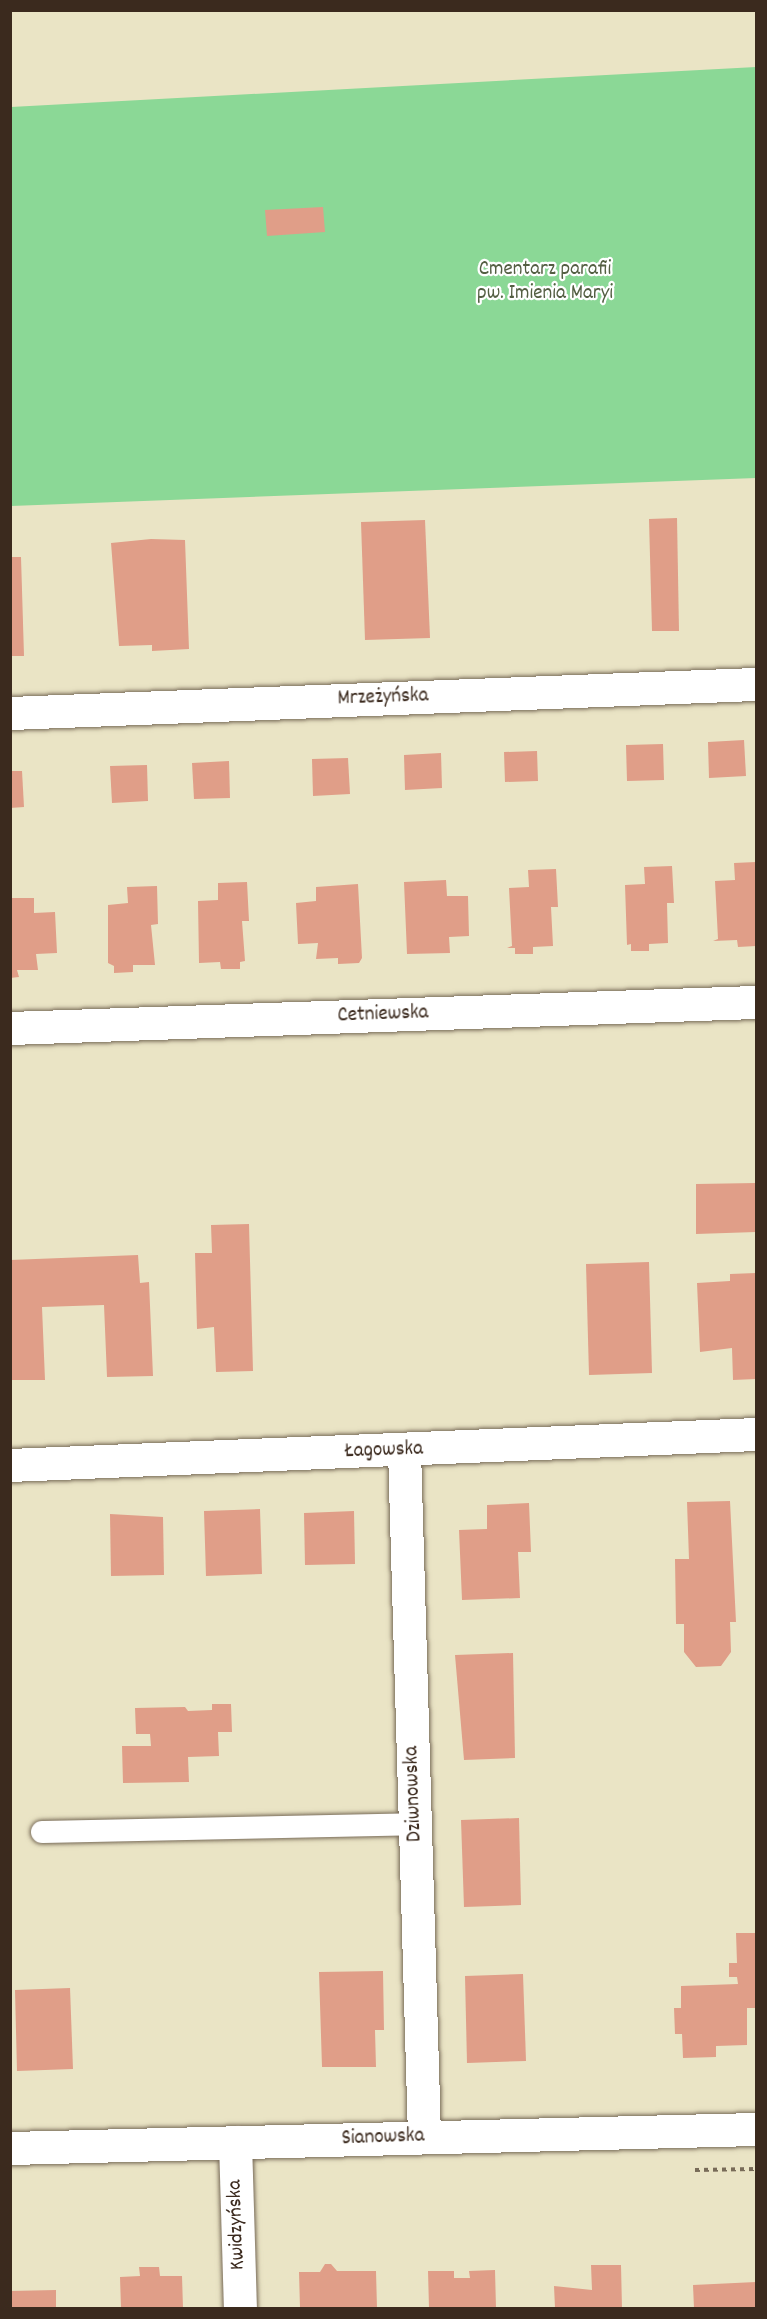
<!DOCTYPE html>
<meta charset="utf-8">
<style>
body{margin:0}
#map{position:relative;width:767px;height:2319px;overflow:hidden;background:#eae4c5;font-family:Dekko,sans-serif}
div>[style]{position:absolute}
.green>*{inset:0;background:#8bd896}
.building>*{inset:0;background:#e09e88}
.path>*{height:4px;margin-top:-2px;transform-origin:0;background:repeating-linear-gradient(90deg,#786b58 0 4.5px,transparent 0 9px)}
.roads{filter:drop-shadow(0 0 2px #786b58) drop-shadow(0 0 2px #786b58)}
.service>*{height:22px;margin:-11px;padding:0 11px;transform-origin:11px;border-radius:11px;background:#fff}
.minor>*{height:33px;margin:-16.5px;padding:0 16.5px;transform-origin:16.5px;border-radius:16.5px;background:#fff}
span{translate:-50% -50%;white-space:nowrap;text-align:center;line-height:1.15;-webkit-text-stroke:4.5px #fff;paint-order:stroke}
.park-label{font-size:21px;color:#535e42}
.street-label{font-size:21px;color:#3b2a1e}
.frame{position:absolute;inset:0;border:12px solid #3b2a1e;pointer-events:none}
</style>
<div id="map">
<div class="green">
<i style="clip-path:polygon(756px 67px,756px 478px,11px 506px,11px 107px)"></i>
</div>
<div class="building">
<i style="clip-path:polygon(323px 207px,325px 232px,267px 236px,265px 210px)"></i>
<i style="clip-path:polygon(677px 518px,679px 631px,652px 631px,649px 519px)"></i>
<i style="clip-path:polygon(425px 520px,430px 638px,365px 640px,361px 522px)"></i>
<i style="clip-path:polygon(151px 539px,185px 540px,189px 649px,152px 651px,152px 645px,119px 646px,111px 543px)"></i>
<i style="clip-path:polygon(10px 557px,21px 557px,24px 656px,10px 656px)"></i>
<i style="clip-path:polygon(744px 740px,746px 776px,709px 778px,708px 742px)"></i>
<i style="clip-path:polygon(663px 744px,664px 780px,627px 781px,626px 745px)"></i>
<i style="clip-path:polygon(537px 751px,538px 781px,505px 782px,504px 752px)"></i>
<i style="clip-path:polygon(441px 753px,442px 788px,405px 790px,404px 755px)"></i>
<i style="clip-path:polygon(348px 758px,350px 794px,313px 796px,312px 759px)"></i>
<i style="clip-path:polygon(229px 761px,230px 798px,194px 799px,192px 763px)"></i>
<i style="clip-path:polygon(147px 765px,148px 801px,112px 803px,110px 766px)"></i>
<i style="clip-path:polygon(10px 771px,22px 771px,24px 807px,10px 808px)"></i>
<i style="clip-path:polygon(756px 862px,756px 946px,738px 947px,737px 940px,713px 941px,718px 939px,715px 881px,735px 880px,734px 863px)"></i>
<i style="clip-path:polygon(672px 866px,674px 903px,667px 903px,668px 943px,649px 944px,649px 951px,631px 951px,631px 944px,627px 945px,625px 885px,645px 884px,644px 867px)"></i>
<i style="clip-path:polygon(556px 869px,558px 907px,551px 907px,553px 946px,533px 947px,533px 954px,515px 954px,515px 948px,507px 948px,512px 946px,509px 888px,529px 887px,528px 870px)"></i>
<i style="clip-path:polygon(446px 880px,447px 896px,468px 896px,469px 936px,449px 937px,450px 953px,407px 954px,404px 882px)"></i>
<i style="clip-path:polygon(247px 882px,249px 921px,242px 921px,245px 961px,240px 962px,240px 969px,221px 969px,220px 962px,199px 963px,198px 901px,218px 900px,218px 883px)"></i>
<i style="clip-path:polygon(358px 884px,362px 958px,359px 963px,338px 964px,338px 958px,316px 959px,318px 943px,298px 944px,296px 903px,316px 901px,316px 887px)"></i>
<i style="clip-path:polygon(157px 886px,158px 924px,151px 925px,155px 965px,133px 965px,133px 972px,114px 973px,114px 966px,108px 963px,108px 905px,128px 903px,127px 887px)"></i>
<i style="clip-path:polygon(10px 898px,34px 898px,34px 913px,55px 912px,57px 953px,36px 954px,38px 970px,17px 970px,19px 977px,10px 978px)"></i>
<i style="clip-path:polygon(756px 1183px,756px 1232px,696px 1234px,696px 1184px)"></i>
<i style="clip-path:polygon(249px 1224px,253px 1371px,216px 1372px,214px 1327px,197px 1329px,195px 1253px,212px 1253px,211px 1225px)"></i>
<i style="clip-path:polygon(138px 1255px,140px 1283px,149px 1282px,153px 1376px,107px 1377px,104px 1305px,42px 1307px,45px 1380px,10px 1380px,10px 1260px)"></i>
<i style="clip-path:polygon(649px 1262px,652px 1373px,589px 1375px,586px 1264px)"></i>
<i style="clip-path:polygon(756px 1273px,756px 1379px,733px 1380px,732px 1348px,700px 1352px,697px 1283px,730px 1281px,730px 1274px)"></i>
<i style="clip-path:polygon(730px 1501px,736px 1622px,730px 1622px,731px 1652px,721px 1666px,696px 1667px,684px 1652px,684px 1624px,676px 1624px,675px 1559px,689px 1559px,687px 1502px)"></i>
<i style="clip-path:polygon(529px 1503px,531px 1552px,518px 1552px,520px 1598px,462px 1600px,459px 1530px,487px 1529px,487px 1505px)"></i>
<i style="clip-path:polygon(260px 1509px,262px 1574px,206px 1576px,204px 1511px)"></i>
<i style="clip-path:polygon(354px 1511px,355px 1564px,305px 1565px,304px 1513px)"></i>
<i style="clip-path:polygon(110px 1514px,163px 1517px,164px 1575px,111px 1576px)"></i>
<i style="clip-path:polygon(513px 1653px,515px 1758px,464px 1760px,455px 1655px)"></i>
<i style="clip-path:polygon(212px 1704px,231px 1704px,232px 1732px,218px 1732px,219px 1756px,188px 1757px,189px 1782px,123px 1783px,122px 1746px,151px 1746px,150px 1734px,136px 1734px,135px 1708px,185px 1707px,188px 1711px,212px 1710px)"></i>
<i style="clip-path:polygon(519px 1818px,521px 1905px,464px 1907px,461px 1820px)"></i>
<i style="clip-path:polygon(736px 1933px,756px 1933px,756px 2008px,747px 2008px,747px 2045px,716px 2046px,716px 2057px,683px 2058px,682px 2034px,675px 2034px,674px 2008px,681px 2008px,681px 1986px,738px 1984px,737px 1977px,729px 1977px,729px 1963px,737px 1963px)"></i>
<i style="clip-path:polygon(383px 1971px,384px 2030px,375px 2030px,376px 2067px,322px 2067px,319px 1972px)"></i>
<i style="clip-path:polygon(523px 1974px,526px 2061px,467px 2063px,465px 1976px)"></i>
<i style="clip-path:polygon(70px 1988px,73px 2069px,17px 2071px,15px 1990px)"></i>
<i style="clip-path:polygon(325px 2264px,331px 2264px,337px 2271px,376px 2271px,377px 2308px,300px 2308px,299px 2272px,320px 2272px)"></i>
<i style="clip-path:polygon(591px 2265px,621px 2265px,622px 2308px,555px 2308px,554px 2286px,592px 2290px)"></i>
<i style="clip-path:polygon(139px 2267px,159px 2267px,160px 2276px,182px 2276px,183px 2308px,121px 2308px,120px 2277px,140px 2276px)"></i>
<i style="clip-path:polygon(495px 2270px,496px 2308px,429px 2308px,428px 2271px,454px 2271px,454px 2278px,470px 2278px,469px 2271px)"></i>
<i style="clip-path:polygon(756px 2282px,756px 2308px,694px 2308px,693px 2285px)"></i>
<i style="clip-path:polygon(56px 2290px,56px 2308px,10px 2308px,10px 2291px)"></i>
</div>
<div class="path">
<i style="left:695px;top:2170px;width:61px;rotate:-0.9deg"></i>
</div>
<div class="roads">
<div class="service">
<i style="left:42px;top:1832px;width:373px;rotate:-1.2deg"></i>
</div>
<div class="minor">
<i style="left:10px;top:713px;width:747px;rotate:-2.23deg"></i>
<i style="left:10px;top:1028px;width:746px;rotate:-2deg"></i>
<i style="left:404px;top:1450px;width:687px;rotate:88.33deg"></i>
<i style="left:10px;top:1465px;width:747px;rotate:-2.38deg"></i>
<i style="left:235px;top:2142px;width:166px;rotate:88.3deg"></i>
<i style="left:10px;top:2148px;width:746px;rotate:-1.46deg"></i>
</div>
</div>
<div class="park-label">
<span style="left:545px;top:282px">Cmentarz parafii<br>pw. Imienia Maryi</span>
</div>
<div class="street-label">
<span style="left:383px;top:698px;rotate:-2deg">Mrzeżyńska</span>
<span style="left:383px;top:1015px;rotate:-2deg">Cetniewska</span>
<span style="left:384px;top:1451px;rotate:-2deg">Łagowska</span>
<span style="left:414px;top:1794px;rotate:-92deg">Dziwnowska</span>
<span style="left:383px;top:2138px;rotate:-2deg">Sianowska</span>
<span style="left:237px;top:2225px;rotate:-92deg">Kwidzyńska</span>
</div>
<div class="frame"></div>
</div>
